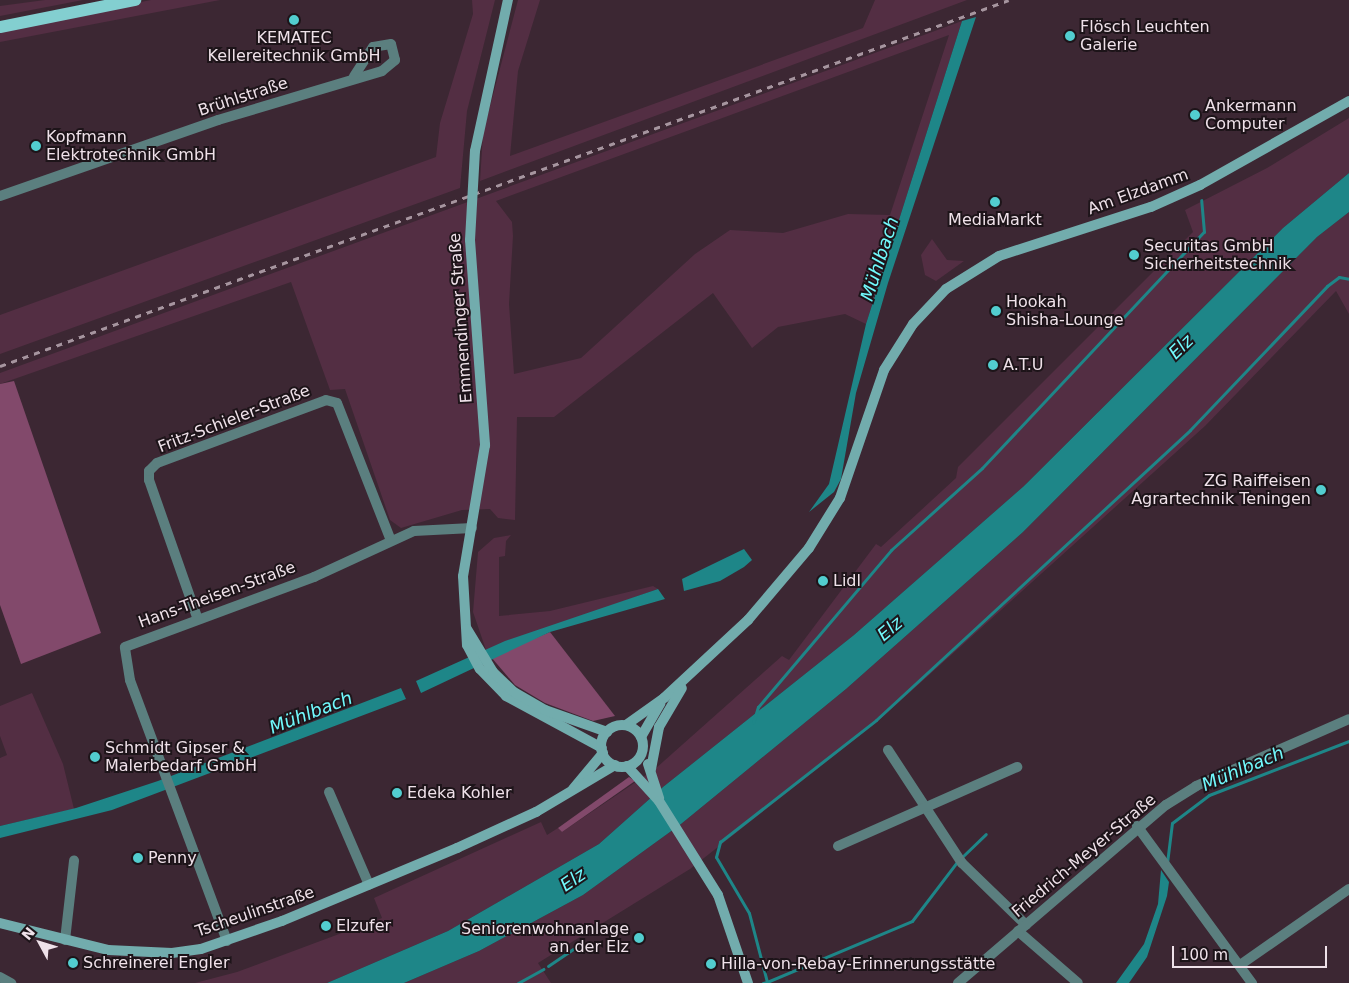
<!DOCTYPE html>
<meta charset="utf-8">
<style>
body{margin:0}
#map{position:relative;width:1349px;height:983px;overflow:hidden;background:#3c2733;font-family:"DejaVu Sans",sans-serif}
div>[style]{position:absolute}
.green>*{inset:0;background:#532e43}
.forest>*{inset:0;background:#82496b}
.water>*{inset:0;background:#1e8688}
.stream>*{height:3px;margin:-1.5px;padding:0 1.5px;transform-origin:1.5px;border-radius:1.5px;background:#1e8688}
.street>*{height:10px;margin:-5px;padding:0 5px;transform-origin:5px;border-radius:5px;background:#5b7f7f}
.secondary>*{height:10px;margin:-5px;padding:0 5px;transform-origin:5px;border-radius:5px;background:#72acad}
.secondary>.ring{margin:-5px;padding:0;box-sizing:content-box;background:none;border:10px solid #72acad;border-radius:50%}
.primary>*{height:12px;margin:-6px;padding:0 6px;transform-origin:6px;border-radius:6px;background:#83cfd0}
.rail>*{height:3px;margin-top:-1.5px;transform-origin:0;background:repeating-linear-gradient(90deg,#a6959f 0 6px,transparent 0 12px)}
.secondary-bridge>*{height:10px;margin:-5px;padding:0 5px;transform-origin:5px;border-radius:5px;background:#72acad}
.dots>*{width:14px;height:14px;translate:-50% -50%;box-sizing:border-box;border:2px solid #1d1419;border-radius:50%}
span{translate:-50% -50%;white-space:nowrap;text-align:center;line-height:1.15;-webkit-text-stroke:4px #1d1419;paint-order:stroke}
.poi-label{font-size:16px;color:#efe1e9}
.left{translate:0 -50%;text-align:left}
.right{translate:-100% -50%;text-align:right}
.street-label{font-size:16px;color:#efe1e9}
.water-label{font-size:18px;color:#71f9fc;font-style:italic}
.north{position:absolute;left:15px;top:918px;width:50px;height:50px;-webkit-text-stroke:4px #1d1419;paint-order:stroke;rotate:309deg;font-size:14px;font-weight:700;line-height:20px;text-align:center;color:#efe1e9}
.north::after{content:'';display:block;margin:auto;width:18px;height:22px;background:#efe1e9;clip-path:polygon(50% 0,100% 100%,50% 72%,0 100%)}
.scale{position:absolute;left:1172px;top:946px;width:155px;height:22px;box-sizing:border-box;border:2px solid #efe1e9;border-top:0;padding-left:6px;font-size:15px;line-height:18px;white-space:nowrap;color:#efe1e9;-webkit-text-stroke:4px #1d1419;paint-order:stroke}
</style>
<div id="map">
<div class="green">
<i style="clip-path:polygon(45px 0,83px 0,0 16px,0 6px)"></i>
<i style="clip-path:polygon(151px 0,220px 0,0 42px,0 30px)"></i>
<i style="clip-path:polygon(472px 0,495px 0,467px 111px,460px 188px,0 354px,0 315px,436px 157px,440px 123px,473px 14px)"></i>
<i style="clip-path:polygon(518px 0,540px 0,518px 71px,510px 156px,863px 28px,875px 0,967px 0,480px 181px,483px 133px)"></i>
<i style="clip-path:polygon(evenodd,962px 21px,866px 324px,845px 314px,778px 327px,752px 348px,713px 293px,554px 417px,517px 417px,515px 520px,498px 518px,490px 509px,462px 510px,401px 528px,390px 520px,345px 389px,330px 390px,291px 282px,0 384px,0 373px,962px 21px,949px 35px,890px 215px,848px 214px,783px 233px,730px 230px,695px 254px,581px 358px,514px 374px,509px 304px,513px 236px,512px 222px,496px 201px,949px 35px)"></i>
<i style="clip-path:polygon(1349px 118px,1349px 173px,1283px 228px,1024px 486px,854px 635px,663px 787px,599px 844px,448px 931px,327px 983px,195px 983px,237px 972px,382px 918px,374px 898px,541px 822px,547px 835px,558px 828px,562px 832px,655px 769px,782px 656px,789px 660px,876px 544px,881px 547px,956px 478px,958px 467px,1193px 232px,1185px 210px,1267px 168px)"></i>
<i style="clip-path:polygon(1349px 212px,1349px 314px,1336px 291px,1205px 426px,878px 721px,690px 869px,538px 963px,551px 983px,404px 983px,479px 951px,583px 895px,681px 824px,846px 689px,1023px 532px,1317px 237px)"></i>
<i style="clip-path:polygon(932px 239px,947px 260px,964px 261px,936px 281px,925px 275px,921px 255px)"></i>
<i style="clip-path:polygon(511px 535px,506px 541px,505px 556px,499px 557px,499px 616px,550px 611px,653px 586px,658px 589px,486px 650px,473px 612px,478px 552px,494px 538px)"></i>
<i style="clip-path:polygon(32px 693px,63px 764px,74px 809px,0 826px,0 758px,7px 755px,0 736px,0 706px)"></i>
</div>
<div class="forest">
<i style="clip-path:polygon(14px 381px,101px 633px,21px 664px,0 605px,0 384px)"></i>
<i style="clip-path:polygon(550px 632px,615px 716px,593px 721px,545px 703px,515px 685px,491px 657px)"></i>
<i style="clip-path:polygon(629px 777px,635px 781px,562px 832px,558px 828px)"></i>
</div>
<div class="water">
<i style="clip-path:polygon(976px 17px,888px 283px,856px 393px,841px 479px,834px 492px,809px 512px,829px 484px,866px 324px,962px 21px)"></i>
<i style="clip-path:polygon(1349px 173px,1349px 212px,1317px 237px,1023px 532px,846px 689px,681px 824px,583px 895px,479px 951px,404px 983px,327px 983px,448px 931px,599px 844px,663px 787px,854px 635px,1024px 486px,1283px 228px)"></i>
<i style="clip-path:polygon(744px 549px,752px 560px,744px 567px,720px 581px,684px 591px,682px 579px)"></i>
<i style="clip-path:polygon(658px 589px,665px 599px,550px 632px,421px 693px,416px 681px,505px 641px)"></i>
<i style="clip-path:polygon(401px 688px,406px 699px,112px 810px,0 838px,0 826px,76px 808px,158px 781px)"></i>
<i style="clip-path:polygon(1161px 870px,1169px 882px,1167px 896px,1147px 957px,1129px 983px,1116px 983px,1144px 944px,1158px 904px)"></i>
</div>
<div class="stream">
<i style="left:753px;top:723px;width:17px;rotate:-73deg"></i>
<i style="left:758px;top:707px;width:206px;rotate:-49.7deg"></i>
<i style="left:891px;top:550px;width:122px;rotate:-42deg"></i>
<i style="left:982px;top:468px;width:324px;rotate:-46.8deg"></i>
<i style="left:1204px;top:232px;width:32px;rotate:-95deg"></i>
<i style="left:962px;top:857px;width:33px;rotate:-44deg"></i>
<i style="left:1167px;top:863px;width:40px;rotate:-82.9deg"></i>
<i style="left:1172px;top:823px;width:46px;rotate:-37.1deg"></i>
<i style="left:1209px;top:795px;width:150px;rotate:-21.1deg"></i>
<i style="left:548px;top:966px;width:32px;rotate:-34deg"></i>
<i style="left:767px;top:982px;width:157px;rotate:-22.8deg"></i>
<i style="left:912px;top:921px;width:74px;rotate:-52.7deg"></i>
<i style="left:518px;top:983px;width:29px;rotate:-29deg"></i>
<i style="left:763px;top:983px;width:4px;rotate:-14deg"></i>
<i style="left:767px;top:982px;width:71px;rotate:-104.6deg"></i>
<i style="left:749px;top:913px;width:65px;rotate:-120.5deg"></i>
<i style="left:716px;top:857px;width:16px;rotate:-75deg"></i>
<i style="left:720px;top:842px;width:198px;rotate:-38deg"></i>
<i style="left:876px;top:720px;width:427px;rotate:-42.7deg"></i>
<i style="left:1190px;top:430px;width:199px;rotate:-46.4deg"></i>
<i style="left:1327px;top:286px;width:15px;rotate:-37deg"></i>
<i style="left:1339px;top:277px;width:10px;rotate:11deg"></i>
</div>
<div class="street">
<i style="left:0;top:196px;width:231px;rotate:-19.2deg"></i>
<i style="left:218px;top:120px;width:171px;rotate:-16.6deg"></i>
<i style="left:382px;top:71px;width:17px;rotate:-40deg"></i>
<i style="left:395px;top:60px;width:16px;rotate:-104deg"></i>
<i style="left:391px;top:44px;width:18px;rotate:171deg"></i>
<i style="left:373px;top:47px;width:35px;rotate:123deg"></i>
<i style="left:197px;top:617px;width:145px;rotate:-109.3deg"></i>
<i style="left:149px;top:480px;width:9px;rotate:-90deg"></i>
<i style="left:149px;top:471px;width:11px;rotate:-45deg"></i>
<i style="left:157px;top:463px;width:180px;rotate:-20.4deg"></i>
<i style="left:326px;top:400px;width:11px;rotate:15deg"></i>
<i style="left:337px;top:403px;width:148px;rotate:68.6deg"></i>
<i style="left:888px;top:750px;width:135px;rotate:56.8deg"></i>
<i style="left:962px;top:863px;width:89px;rotate:44.1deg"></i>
<i style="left:329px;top:792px;width:101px;rotate:66.7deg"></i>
<i style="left:1137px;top:826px;width:195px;rotate:53.8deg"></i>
<i style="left:838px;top:846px;width:196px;rotate:-23.8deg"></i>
<i style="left:1018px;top:931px;width:79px;rotate:40.9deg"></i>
<i style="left:65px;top:940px;width:80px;rotate:-83.5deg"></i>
<i style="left:227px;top:941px;width:278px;rotate:-110.4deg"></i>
<i style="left:130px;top:680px;width:33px;rotate:-99deg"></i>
<i style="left:125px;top:647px;width:202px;rotate:-20.3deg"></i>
<i style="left:314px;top:577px;width:110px;rotate:-24.7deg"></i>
<i style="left:414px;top:531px;width:58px;rotate:-3deg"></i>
<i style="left:1240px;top:965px;width:133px;rotate:-34.9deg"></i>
<i style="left:0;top:977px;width:13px;rotate:29deg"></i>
<i style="left:958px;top:983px;width:274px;rotate:-40.6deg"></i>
<i style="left:1166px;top:805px;width:36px;rotate:-32deg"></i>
<i style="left:1196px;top:786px;width:167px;rotate:-23.6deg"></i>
</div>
<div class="secondary">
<i style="left:475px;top:151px;width:155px;rotate:-77.7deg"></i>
<i style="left:470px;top:240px;width:206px;rotate:85.8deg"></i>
<i style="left:485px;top:445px;width:133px;rotate:99.5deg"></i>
<i style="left:463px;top:576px;width:69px;rotate:86.7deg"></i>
<i style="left:467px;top:645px;width:27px;rotate:62deg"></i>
<i style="left:480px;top:669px;width:37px;rotate:46deg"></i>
<i style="left:506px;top:696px;width:109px;rotate:28.4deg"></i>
<i style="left:467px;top:629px;width:50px;rotate:58.8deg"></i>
<i style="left:493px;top:672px;width:29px;rotate:44deg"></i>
<i style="left:514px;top:692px;width:36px;rotate:30deg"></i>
<i style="left:545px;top:710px;width:66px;rotate:19.5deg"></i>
<i style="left:626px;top:725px;width:47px;rotate:-35.4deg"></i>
<i style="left:664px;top:698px;width:115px;rotate:-42.9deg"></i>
<i style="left:748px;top:620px;width:94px;rotate:-49.7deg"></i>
<i style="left:809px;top:548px;width:59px;rotate:-58.2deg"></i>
<i style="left:840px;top:498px;width:135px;rotate:-71deg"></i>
<i style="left:884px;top:370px;width:54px;rotate:-57.8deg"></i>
<i style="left:913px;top:324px;width:48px;rotate:-46.7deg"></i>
<i style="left:946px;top:289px;width:62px;rotate:-31.9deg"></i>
<i style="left:999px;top:256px;width:160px;rotate:-17.9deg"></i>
<i style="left:1151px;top:207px;width:54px;rotate:-24.2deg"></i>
<i style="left:1200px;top:185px;width:171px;rotate:-29.4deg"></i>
<i class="ring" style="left:601px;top:725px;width:32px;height:32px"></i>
<i style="left:641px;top:737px;width:39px;rotate:-60deg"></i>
<i style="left:648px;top:764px;width:36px;rotate:72deg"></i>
<i style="left:627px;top:766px;width:47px;rotate:47.6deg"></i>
<i style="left:659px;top:801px;width:111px;rotate:57.9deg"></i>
<i style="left:718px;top:895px;width:93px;rotate:71.2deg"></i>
<i style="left:651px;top:769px;width:43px;rotate:-79.2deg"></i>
<i style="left:659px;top:727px;width:45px;rotate:-59.5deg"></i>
<i style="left:573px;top:789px;width:47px;rotate:-50.2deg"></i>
<i style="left:0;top:923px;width:111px;rotate:14deg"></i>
<i style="left:108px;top:950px;width:64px;rotate:2.7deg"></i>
<i style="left:172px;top:953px;width:29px;rotate:-8deg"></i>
<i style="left:201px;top:949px;width:86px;rotate:-19.1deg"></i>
<i style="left:282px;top:921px;width:190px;rotate:-22.6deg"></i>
<i style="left:457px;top:848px;width:87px;rotate:-24.5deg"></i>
<i style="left:536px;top:812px;width:92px;rotate:-30.7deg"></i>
</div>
<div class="primary">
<i style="left:0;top:27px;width:138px;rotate:-11.3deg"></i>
</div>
<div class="rail">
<i style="left:0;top:366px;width:1073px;rotate:-19.94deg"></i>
</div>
<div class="secondary-bridge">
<i style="left:470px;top:240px;width:89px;rotate:-86.8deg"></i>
</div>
<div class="dots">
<i style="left:294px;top:20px;background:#52cdcf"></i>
<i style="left:1070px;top:36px;background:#52cdcf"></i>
<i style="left:1195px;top:115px;background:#52cdcf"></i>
<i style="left:36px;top:146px;background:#52cdcf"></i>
<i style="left:995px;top:202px;background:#52cdcf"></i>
<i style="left:1134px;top:255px;background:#52cdcf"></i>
<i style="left:996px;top:311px;background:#52cdcf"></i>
<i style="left:993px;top:365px;background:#52cdcf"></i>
<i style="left:1321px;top:490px;background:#52cdcf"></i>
<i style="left:823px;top:581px;background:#52cdcf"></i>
<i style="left:95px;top:757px;background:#52cdcf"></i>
<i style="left:397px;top:793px;background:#52cdcf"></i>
<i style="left:138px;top:858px;background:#52cdcf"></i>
<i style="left:326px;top:926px;background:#52cdcf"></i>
<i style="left:639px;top:938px;background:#52cdcf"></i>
<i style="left:73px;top:963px;background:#52cdcf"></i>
<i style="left:711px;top:964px;background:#52cdcf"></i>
</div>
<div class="poi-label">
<span class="left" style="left:1080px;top:36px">Flösch Leuchten<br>Galerie</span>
<span style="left:294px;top:47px">KEMATEC<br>Kellereitechnik GmbH</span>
<span class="left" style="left:1205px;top:115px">Ankermann<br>Computer</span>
<span class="left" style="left:46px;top:146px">Kopfmann<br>Elektrotechnik GmbH</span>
<span style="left:995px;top:220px">MediaMarkt</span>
<span class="left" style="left:1144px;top:255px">Securitas GmbH<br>Sicherheitstechnik</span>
<span class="left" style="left:1006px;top:311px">Hookah<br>Shisha-Lounge</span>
<span class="left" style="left:1003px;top:365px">A.T.U</span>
<span class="right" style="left:1311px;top:490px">ZG Raiffeisen<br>Agrartechnik Teningen</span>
<span class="left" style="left:833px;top:581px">Lidl</span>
<span class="left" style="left:105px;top:757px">Schmidt Gipser &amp;<br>Malerbedarf GmbH</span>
<span class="left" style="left:407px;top:793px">Edeka Kohler</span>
<span class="left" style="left:148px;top:858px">Penny</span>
<span class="left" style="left:336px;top:926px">Elzufer</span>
<span class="right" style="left:629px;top:938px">Seniorenwohnanlage<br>an der Elz</span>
<span class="left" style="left:83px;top:963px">Schreinerei Engler</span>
<span class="left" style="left:721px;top:964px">Hilla-von-Rebay-Erinnerungsstätte</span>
</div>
<div class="street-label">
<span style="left:243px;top:97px;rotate:-18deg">Brühlstraße</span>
<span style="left:1138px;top:192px;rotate:-20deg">Am Elzdamm</span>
<span style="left:461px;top:318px;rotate:-94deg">Emmendinger Straße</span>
<span style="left:234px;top:419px;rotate:-21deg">Fritz-Schieler-Straße</span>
<span style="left:217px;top:595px;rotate:-20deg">Hans-Theisen-Straße</span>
<span style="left:1084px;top:856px;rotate:-40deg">Friedrich-Meyer-Straße</span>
<span style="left:255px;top:912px;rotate:-19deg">Tscheulinstraße</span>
</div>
<div class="water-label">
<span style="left:880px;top:259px;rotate:-72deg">Mühlbach</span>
<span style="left:1181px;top:347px;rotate:-44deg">Elz</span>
<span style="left:890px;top:629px;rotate:-40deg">Elz</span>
<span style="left:311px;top:713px;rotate:-21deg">Mühlbach</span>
<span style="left:1243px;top:769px;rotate:-23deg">Mühlbach</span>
<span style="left:573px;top:880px;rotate:-34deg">Elz</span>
</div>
<div class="north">N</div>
<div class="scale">100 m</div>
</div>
